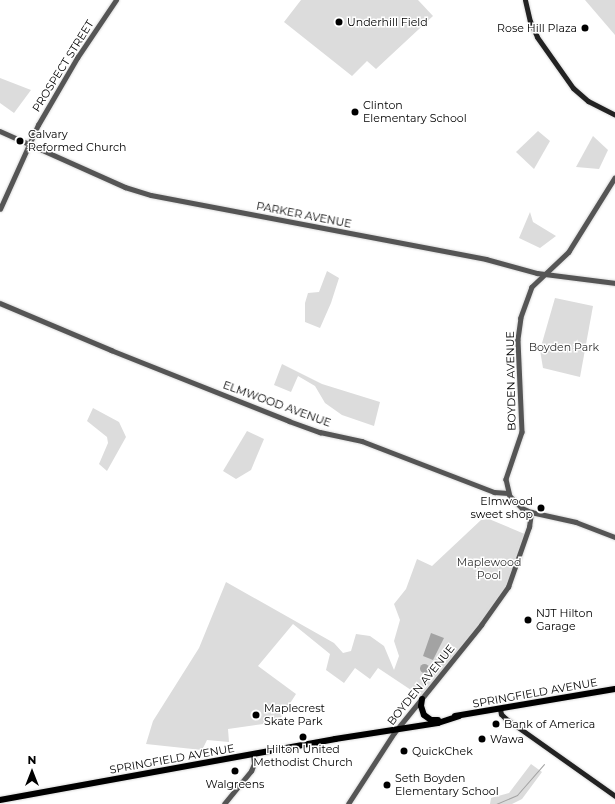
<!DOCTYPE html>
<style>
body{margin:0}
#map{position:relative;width:615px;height:804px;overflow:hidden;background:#fff;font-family:Montserrat,sans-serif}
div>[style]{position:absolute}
.green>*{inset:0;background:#dcdcdc}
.water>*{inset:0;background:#a3a3a3}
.round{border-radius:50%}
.stream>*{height:1px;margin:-0.5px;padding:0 0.5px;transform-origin:0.5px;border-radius:0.5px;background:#a3a3a3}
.roads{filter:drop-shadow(0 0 1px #dbdbdb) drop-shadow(0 0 1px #dbdbdb)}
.tertiary>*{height:4.5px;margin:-2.25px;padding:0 2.25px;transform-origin:2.25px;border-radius:2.25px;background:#555}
.secondary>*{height:5px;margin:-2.5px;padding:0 2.5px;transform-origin:2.5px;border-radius:2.5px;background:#222}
.primary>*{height:6px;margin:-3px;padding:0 3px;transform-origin:3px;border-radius:3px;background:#000}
.dots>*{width:11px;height:11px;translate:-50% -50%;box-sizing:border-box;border:2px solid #fff;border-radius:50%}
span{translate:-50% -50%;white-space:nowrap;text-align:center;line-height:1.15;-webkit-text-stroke:3px #fff;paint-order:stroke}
.poi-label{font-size:11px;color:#000}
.left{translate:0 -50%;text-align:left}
.right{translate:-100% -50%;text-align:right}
.street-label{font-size:11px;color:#000}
.park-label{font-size:11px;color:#333}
.north{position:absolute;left:12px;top:752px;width:40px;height:40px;-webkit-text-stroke:3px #fff;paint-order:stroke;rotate:0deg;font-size:11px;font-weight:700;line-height:16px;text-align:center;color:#000}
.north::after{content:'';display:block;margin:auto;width:14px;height:18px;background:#000;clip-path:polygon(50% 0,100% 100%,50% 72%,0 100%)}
</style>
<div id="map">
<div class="green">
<i style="clip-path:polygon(301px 0,418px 0,433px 16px,376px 69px,367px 61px,352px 76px,284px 22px)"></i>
<i style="clip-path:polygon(585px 0,615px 0,615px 35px)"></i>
<i style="clip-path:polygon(0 78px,31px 90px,14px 113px,0 103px)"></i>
<i style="clip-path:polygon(538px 131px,550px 141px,534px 169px,516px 152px)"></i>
<i style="clip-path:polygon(593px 136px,608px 150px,599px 169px,576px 167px)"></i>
<i style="clip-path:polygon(530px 212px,533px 222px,556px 236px,540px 248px,519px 238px)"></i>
<i style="clip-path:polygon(327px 271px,339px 278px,331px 303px,320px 328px,305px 322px,305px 303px,308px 293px,319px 292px)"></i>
<i style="clip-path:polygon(555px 298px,593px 306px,580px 377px,543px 368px,540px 350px)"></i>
<i style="clip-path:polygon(282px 364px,322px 384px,380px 402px,374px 426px,342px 415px,325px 403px,315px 386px,298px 376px,291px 392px,274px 385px)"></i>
<i style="clip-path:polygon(93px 408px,119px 422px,126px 437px,107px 471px,99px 464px,108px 443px,107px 437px,87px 421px)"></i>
<i style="clip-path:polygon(247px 431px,264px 439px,251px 470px,236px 479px,223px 471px)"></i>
<i style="clip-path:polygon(489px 519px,527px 535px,511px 580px,479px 625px,423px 698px,378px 668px,370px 679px,355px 668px,344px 683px,326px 670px,330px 654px,293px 624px,258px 666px,296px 694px,278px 722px,228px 729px,229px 742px,207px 740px,202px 750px,146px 744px,153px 721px,199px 648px,226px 582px,334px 643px,343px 653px,351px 651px,356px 634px,370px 636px,384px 646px,394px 670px,399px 656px,394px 641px,400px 620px,394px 604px,406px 589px,417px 559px,432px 566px,481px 520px)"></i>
<i style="clip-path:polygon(531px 764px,542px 772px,522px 799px,512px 804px,490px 804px,491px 798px,509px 793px)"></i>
</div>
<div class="water">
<i style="clip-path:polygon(431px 633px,444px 638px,433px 660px,423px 656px)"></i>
<i class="round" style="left:419.5px;top:663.5px;width:9px;height:9px"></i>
</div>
<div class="stream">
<i style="left:496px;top:804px;width:23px;rotate:-23deg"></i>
<i style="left:517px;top:795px;width:41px;rotate:-48.9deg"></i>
</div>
<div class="roads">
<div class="tertiary">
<i style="left:0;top:131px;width:137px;rotate:24.1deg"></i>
<i style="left:125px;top:187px;width:27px;rotate:17deg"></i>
<i style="left:151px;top:195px;width:341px;rotate:10.8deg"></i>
<i style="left:486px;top:259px;width:53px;rotate:15.4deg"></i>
<i style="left:537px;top:273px;width:79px;rotate:7.3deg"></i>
<i style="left:615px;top:178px;width:87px;rotate:121.9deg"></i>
<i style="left:569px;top:252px;width:51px;rotate:136.6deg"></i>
<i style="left:532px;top:287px;width:33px;rotate:110deg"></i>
<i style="left:521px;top:318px;width:22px;rotate:98deg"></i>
<i style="left:518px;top:340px;width:92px;rotate:87.5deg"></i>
<i style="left:522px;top:432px;width:50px;rotate:108.8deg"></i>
<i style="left:506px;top:479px;width:17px;rotate:77deg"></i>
<i style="left:510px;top:496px;width:17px;rotate:45deg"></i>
<i style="left:522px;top:508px;width:10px;rotate:24deg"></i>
<i style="left:531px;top:512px;width:46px;rotate:12.5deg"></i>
<i style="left:576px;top:522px;width:42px;rotate:21deg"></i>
<i style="left:0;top:209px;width:92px;rotate:-65.7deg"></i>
<i style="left:38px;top:125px;width:78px;rotate:-59.8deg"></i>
<i style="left:77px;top:58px;width:70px;rotate:-56.1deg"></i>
<i style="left:0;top:303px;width:121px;rotate:22.9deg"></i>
<i style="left:111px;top:350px;width:192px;rotate:21.7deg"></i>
<i style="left:289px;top:421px;width:33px;rotate:20deg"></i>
<i style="left:320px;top:432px;width:43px;rotate:12.1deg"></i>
<i style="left:362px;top:441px;width:142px;rotate:21.1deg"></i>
<i style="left:494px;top:492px;width:14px;rotate:4deg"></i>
<i style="left:224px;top:804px;width:43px;rotate:-50.7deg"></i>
<i style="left:251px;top:771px;width:8px;rotate:-67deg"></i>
<i style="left:254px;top:764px;width:10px;rotate:-96deg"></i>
<i style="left:348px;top:804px;width:85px;rotate:-57.1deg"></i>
<i style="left:394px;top:733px;width:139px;rotate:-51.1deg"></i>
<i style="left:481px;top:625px;width:47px;rotate:-54.6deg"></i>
<i style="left:508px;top:587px;width:64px;rotate:-70.7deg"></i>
<i style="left:529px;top:527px;width:15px;rotate:-82deg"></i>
</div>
<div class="secondary">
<i style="left:525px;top:0;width:22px;rotate:77deg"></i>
<i style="left:530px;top:21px;width:17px;rotate:66deg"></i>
<i style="left:537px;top:37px;width:62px;rotate:54.8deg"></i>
<i style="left:573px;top:88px;width:20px;rotate:41deg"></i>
<i style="left:588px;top:101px;width:30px;rotate:27deg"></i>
<i style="left:500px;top:709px;width:5px;rotate:79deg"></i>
<i style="left:501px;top:714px;width:6px;rotate:45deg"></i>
<i style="left:505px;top:718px;width:135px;rotate:35.3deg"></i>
</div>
<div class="primary">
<i style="left:422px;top:699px;width:7px;rotate:98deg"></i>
<i style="left:421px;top:706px;width:9px;rotate:72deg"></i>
<i style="left:424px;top:715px;width:9px;rotate:36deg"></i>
<i style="left:431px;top:720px;width:7px"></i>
<i style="left:455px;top:716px;width:162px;rotate:-9.6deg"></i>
<i style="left:0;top:800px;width:341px;rotate:-10.3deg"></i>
<i style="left:335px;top:739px;width:104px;rotate:-8.8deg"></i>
<i style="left:438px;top:723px;width:22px;rotate:-18deg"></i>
</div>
</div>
<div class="dots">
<i style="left:339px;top:22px;background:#000"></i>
<i style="left:585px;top:28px;background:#000"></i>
<i style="left:355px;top:112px;background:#000"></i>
<i style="left:20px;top:141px;background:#000"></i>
<i style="left:541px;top:508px;background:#000"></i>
<i style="left:528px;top:620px;background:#000"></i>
<i style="left:256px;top:715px;background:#000"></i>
<i style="left:496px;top:724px;background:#000"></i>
<i style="left:303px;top:737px;background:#000"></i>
<i style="left:482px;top:739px;background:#000"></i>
<i style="left:404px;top:751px;background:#000"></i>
<i style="left:235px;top:771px;background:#000"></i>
<i style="left:387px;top:785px;background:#000"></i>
</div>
<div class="poi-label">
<span class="left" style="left:347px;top:22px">Underhill Field</span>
<span class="right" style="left:577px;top:28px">Rose Hill Plaza</span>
<span class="left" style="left:363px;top:112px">Clinton<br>Elementary School</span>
<span class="left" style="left:28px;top:141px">Calvary<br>Reformed Church</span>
<span class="right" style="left:533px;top:508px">Elmwood<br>sweet shop</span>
<span class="left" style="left:536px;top:620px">NJT Hilton<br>Garage</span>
<span class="left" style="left:264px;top:715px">Maplecrest<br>Skate Park</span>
<span class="left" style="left:504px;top:724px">Bank of America</span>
<span class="left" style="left:490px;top:739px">Wawa</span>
<span style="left:303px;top:756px">Hilton United<br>Methodist Church</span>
<span class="left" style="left:412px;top:751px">QuickChek</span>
<span class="left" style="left:395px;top:785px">Seth Boyden<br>Elementary School</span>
<span style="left:235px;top:784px">Walgreens</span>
</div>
<div class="street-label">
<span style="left:63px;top:66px;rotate:-58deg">PROSPECT STREET</span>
<span style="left:304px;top:215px;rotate:11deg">PARKER AVENUE</span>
<span style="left:511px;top:381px;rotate:-91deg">BOYDEN AVENUE</span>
<span style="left:277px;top:404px;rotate:20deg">ELMWOOD AVENUE</span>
<span style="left:421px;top:685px;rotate:-51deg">BOYDEN AVENUE</span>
<span style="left:535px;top:693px;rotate:-10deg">SPRINGFIELD AVENUE</span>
<span style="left:172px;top:759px;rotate:-10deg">SPRINGFIELD AVENUE</span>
</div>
<div class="park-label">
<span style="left:564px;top:347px">Boyden Park</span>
<span style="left:489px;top:569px">Maplewood<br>Pool</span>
</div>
<div class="north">N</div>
</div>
